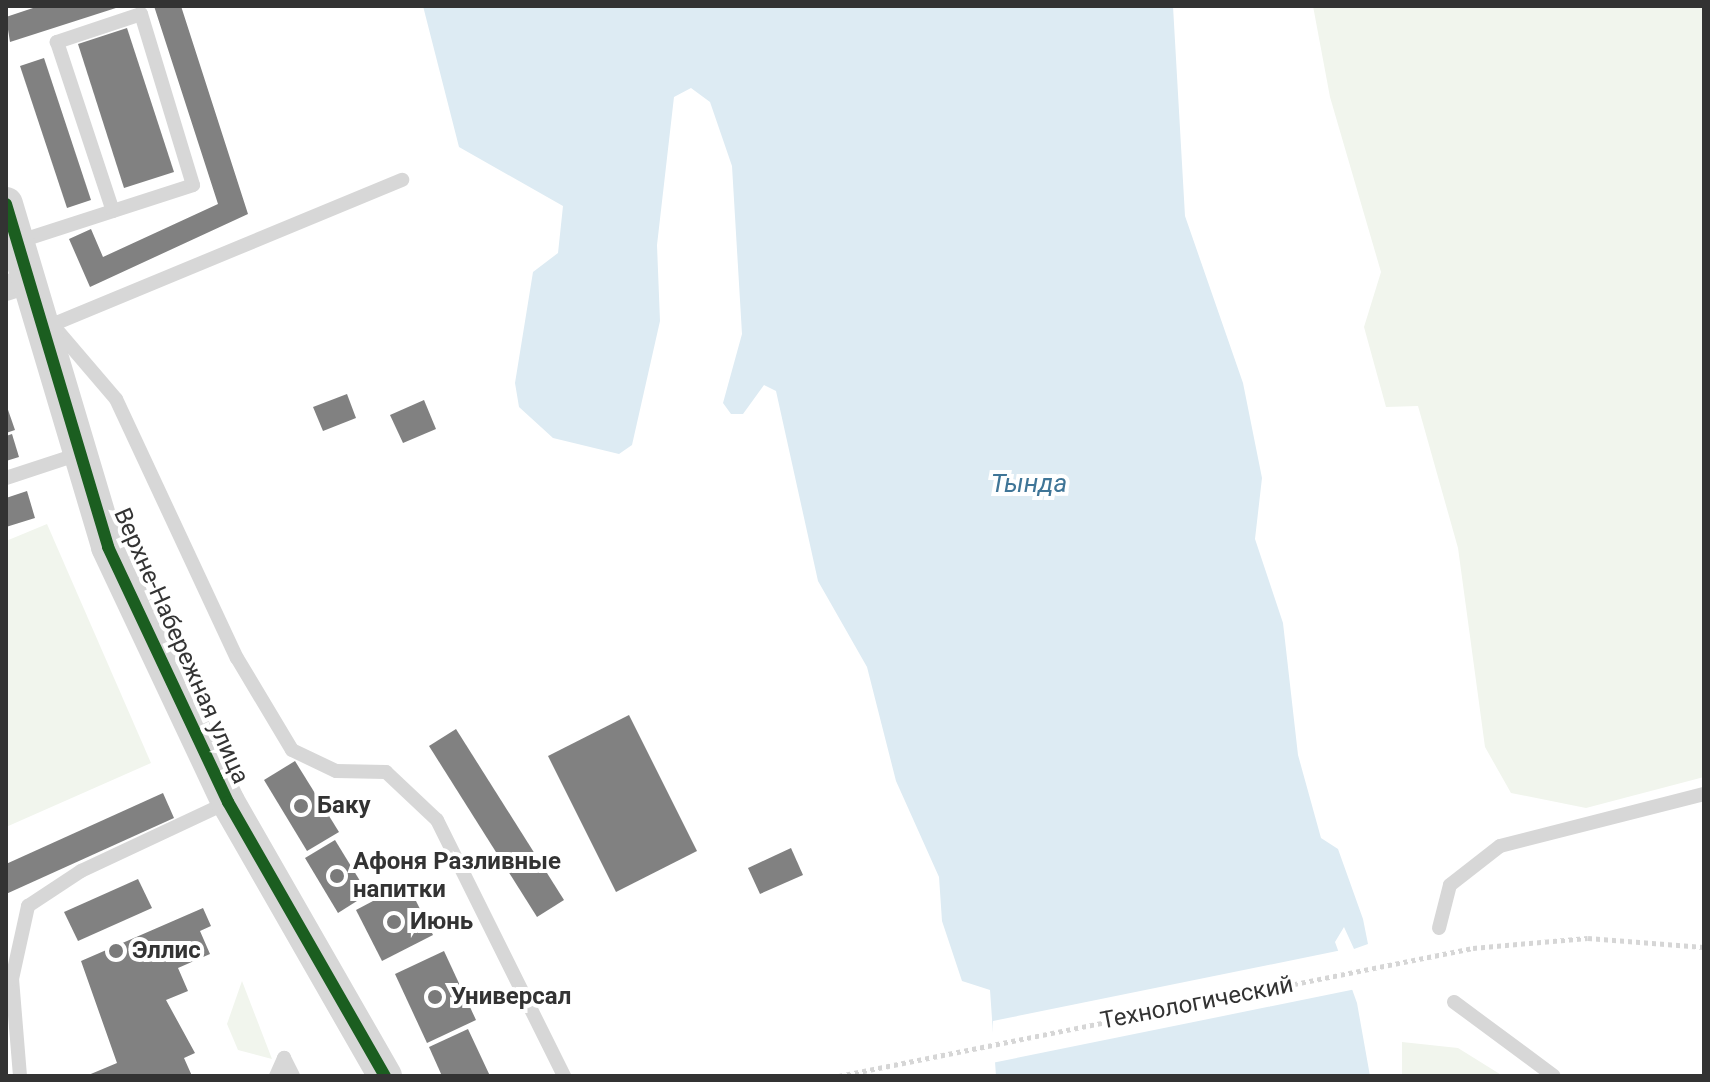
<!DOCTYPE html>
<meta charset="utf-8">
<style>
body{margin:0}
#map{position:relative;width:1710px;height:1082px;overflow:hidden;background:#fff;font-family:Roboto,sans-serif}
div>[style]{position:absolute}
.green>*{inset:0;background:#f1f5ed}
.water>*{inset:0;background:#ddebf3}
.pier>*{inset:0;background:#fff}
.building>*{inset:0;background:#818181}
.path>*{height:5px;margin-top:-2.5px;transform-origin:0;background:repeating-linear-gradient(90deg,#d6d6d6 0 4px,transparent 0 8px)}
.service>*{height:14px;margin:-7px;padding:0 7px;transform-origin:7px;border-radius:7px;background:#d7d7d7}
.minor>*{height:26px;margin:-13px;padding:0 13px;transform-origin:13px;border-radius:13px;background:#d7d7d7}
.tertiary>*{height:34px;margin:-17px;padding:0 17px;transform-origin:17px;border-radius:17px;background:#d7d7d7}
.cycleway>*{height:12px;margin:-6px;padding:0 6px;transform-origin:6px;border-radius:6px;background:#1b5e20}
.dots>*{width:22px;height:22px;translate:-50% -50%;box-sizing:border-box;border:4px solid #fff;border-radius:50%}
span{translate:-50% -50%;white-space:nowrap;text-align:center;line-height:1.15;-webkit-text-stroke:8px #fff;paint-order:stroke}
.street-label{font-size:24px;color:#333}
.poi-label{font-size:24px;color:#333;font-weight:700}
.left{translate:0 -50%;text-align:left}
.water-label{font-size:26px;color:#3f7597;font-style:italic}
.frame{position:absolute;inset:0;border:8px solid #333;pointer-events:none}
</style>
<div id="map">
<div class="green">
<i style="clip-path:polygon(1313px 6px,1704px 6px,1704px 777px,1586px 808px,1511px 793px,1485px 747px,1458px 548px,1418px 406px,1386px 407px,1364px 327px,1381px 272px,1330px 97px)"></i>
<i style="clip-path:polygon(47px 524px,151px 763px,6px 827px,6px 541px)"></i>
<i style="clip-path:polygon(242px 981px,272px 1059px,238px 1050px,227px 1024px)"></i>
<i style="clip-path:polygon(1402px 1042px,1458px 1048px,1503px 1076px,1402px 1076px)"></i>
</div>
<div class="water">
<i style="clip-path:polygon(423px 6px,1173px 6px,1185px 216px,1243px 383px,1262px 478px,1255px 539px,1283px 623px,1298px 755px,1321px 838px,1338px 849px,1363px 919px,1368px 944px,1354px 949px,1344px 927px,1335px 942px,1357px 1003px,1370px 1076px,996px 1076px,990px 990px,962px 981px,942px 921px,939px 877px,896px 781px,867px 667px,818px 581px,776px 391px,764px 385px,743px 414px,731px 414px,723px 403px,742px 334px,732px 166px,710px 102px,691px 88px,674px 97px,657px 245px,660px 321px,632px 445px,619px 454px,553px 438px,519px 407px,515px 383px,533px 272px,558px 253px,563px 206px,459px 147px)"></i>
</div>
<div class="pier">
<i style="clip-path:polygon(1342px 950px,1356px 989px,992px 1063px,993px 1021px)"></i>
</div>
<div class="building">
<i style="clip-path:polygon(39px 6px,119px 6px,119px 7px,10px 42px,6px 17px)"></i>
<i style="clip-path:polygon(154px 6px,181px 6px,248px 214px,90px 287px,69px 239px,91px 229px,103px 257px,218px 204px)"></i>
<i style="clip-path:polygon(127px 28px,174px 172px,124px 188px,78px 44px)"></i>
<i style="clip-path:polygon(44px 58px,91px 200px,67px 208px,20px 66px)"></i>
<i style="clip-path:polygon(347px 394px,356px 418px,323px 431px,313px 407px)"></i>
<i style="clip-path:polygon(424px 400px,436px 429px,403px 443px,390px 415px)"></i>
<i style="clip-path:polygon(6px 404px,15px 430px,6px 433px)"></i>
<i style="clip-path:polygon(12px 434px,19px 457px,6px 461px,6px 436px)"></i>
<i style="clip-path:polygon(27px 491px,35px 518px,6px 527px,6px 498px)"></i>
<i style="clip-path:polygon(629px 715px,697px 851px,616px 892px,548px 756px)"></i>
<i style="clip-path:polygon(456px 729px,564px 900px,537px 917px,429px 746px)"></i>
<i style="clip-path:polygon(295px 761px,339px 832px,307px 851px,264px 780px)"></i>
<i style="clip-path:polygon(163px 793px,174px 818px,6px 894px,6px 864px)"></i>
<i style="clip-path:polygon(335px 840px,368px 894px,338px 913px,305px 858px)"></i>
<i style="clip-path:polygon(791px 848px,803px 875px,760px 894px,748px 868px)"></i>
<i style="clip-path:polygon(138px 879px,152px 908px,78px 941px,64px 912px)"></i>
<i style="clip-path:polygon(407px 883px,433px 935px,382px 961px,356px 910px)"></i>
<i style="clip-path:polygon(203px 908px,211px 926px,200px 931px,210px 954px,178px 968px,188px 991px,166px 1000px,195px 1053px,184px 1058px,192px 1076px,86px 1076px,117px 1063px,81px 961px)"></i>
<i style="clip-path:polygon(444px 951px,476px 1020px,427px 1043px,395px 974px)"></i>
<i style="clip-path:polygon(468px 1029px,490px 1076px,442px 1076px,429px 1047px)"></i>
</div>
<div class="path">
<i style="left:839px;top:1076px;width:647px;rotate:-11.41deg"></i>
<i style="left:1473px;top:948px;width:115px;rotate:-5deg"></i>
<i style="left:1588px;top:938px;width:116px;rotate:4.4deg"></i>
</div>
<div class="service">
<i style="left:17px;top:242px;width:185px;rotate:-17.9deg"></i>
<i style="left:193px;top:185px;width:179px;rotate:-106.9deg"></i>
<i style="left:141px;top:14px;width:89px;rotate:161.6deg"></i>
<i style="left:57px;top:42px;width:178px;rotate:71.7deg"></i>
<i style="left:51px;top:323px;width:100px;rotate:49.5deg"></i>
<i style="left:116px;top:399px;width:286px;rotate:65deg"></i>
<i style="left:237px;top:658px;width:107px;rotate:59.1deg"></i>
<i style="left:292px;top:750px;width:49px;rotate:25.5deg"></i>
<i style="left:336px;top:771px;width:50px;rotate:1.1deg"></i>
<i style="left:386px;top:772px;width:70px;rotate:43.3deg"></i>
<i style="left:437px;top:820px;width:286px;rotate:63.6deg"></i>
<i style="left:54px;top:324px;width:377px;rotate:-22.5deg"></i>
<i style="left:6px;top:478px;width:74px;rotate:-18.2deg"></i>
<i style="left:1439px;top:928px;width:44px;rotate:-75.7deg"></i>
<i style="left:1450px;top:885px;width:63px;rotate:-38deg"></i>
<i style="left:1500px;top:846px;width:211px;rotate:-14.3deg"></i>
<i style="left:1454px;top:1002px;width:124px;rotate:36.5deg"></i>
<i style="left:20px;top:1076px;width:97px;rotate:-94.7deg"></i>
<i style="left:12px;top:979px;width:75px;rotate:-77.6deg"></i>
<i style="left:28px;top:906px;width:64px;rotate:-33.4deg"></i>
<i style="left:81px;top:871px;width:162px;rotate:-25.1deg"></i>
<i style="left:276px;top:1076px;width:20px;rotate:-66deg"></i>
<i style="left:284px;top:1058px;width:20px;rotate:63deg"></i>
</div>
<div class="minor">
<i style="left:6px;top:288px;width:22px;rotate:-18deg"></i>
</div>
<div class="tertiary">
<i style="left:6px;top:204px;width:358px;rotate:73.4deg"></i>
<i style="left:108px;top:547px;width:282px;rotate:64.8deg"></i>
<i style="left:228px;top:802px;width:316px;rotate:60.2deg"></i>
</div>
<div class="cycleway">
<i style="left:6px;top:204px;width:358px;rotate:73.4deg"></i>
<i style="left:108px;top:547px;width:282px;rotate:64.8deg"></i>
<i style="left:228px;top:802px;width:316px;rotate:60.2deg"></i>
</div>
<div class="dots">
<i style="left:301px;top:806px;background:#7a7a7a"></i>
<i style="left:337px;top:876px;background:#7a7a7a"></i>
<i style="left:394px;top:922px;background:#7a7a7a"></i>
<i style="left:116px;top:951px;background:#7a7a7a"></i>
<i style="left:435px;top:997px;background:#7a7a7a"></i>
</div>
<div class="street-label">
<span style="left:181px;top:646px;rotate:66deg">Верхне-Набережная улица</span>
<span style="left:1197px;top:1003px;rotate:-11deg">Технологический</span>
</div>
<div class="poi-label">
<span class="left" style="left:317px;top:806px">Баку</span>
<span class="left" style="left:353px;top:876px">Афоня Разливные<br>напитки</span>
<span class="left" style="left:410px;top:922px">Июнь</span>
<span class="left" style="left:132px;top:951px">Эллис</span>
<span class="left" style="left:451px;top:997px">Универсал</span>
</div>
<div class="water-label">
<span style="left:1029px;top:484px">Тында</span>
</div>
<div class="frame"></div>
</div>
